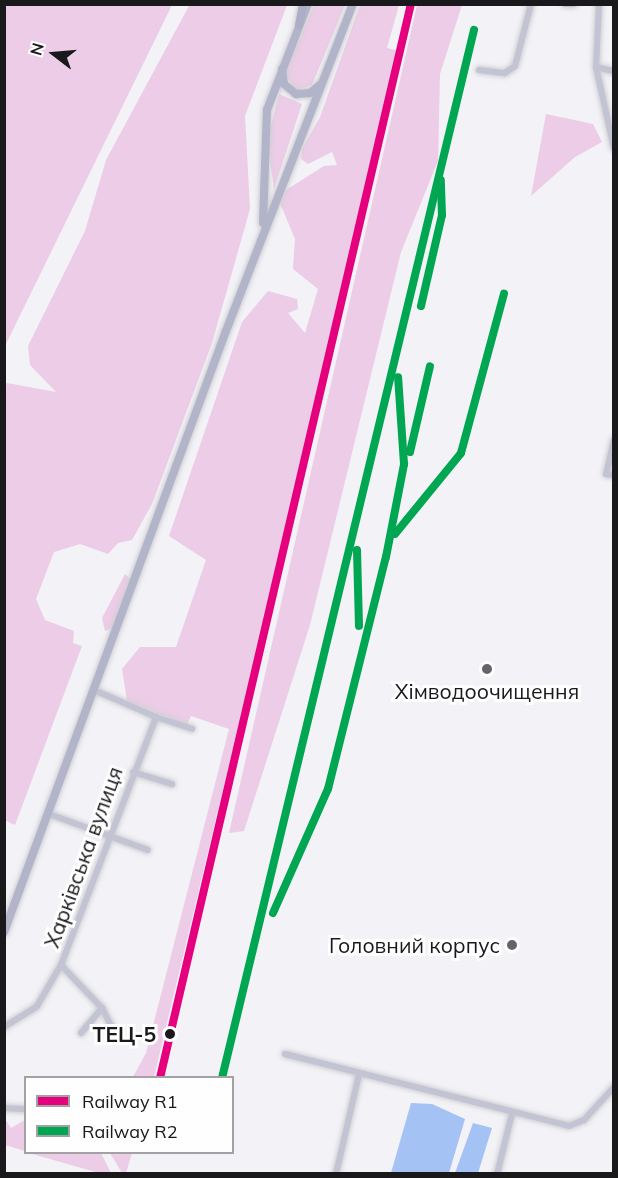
<!DOCTYPE html>
<meta charset="utf-8">
<style>
body{margin:0}
#map{position:relative;width:618px;height:1178px;overflow:hidden;background:#f2f2f7;font-family:Mulish,sans-serif}
div>[style]{position:absolute}
.green>*{inset:0;background:#eccce6}
.water>*{inset:0;background:#a4c3f4}
.roads{filter:drop-shadow(0 0 2px #d0d0d3) drop-shadow(0 0 2px #d0d0d3)}
.minor>*{height:6px;margin:-3px;padding:0 3px;transform-origin:3px;border-radius:3px;background:#c2c4d4}
.major>*{height:8px;margin:-4px;padding:0 4px;transform-origin:4px;border-radius:4px;background:#b2b4ca}
.highway>*{height:8px;margin:-4px;padding:0 4px;transform-origin:4px;border-radius:4px;background:#adaec6}
.rail-1>*{height:8px;margin:-4px;padding:0 4px;transform-origin:4px;border-radius:4px;background:#e5007d}
.rail-2>*{height:8px;margin:-4px;padding:0 4px;transform-origin:4px;border-radius:4px;background:#00a651}
.dots>*{width:16px;height:16px;translate:-50% -50%;box-sizing:border-box;border:3px solid #fefefe;border-radius:50%}
span{translate:-50% -50%;white-space:nowrap;text-align:center;line-height:1.15;-webkit-text-stroke:6px #fefefe;paint-order:stroke}
.poi-label{font-size:21px;color:#19181b}
.right{translate:-100% -50%;text-align:right}
.street-label{font-size:21px;color:#19181b}
.stop-label{font-size:21px;color:#19181b;font-weight:700}
.frame{position:absolute;inset:0;border:6px solid #19181b;pointer-events:none}
.legend{position:absolute;left:24px;top:1076px;width:210px;height:78px;box-sizing:border-box;background:#fefefe;border:2px solid #a2a2a3;margin:0;padding:8px 10px;list-style:none;font-size:18px;color:#19181b}
.legend li{display:flex;align-items:center;gap:12px;height:30px}
.legend b{width:30px;border:2px solid #a2a2a3}
.north{position:absolute;left:24px;top:24px;width:60px;height:60px;-webkit-text-stroke:4px #fefefe;paint-order:stroke;rotate:286deg;font-size:16px;font-weight:700;line-height:24px;text-align:center;color:#19181b}
.north::after{content:'';display:block;margin:auto;width:21px;height:27px;background:#19181b;clip-path:polygon(50% 0,100% 100%,50% 72%,0 100%)}
</style>
<div id="map">
<div class="green">
<i style="clip-path:polygon(5px 4px,172px 5px,5px 346px,4px 5px)"></i>
<i style="clip-path:polygon(190px 4px,287px 5px,245px 116px,250px 209px,212px 343px,152px 504px,132px 540px,118px 543px,108px 554px,80px 544px,54px 552px,36px 599px,45px 620px,74px 631px,73px 643px,82px 646px,15px 825px,4px 820px,5px 388px,7px 383px,56px 392px,30px 365px,28px 346px,85px 231px,106px 160px)"></i>
<i style="clip-path:polygon(314px 5px,345px 5px,312px 85px,295px 91px,285px 73px)"></i>
<i style="clip-path:polygon(360px 5px,399px 5px,387px 48px,400px 51px,154px 1077px,133px 1077px,146px 1053px,229px 729px,191px 716px,187px 725px,127px 701px,122px 669px,140px 647px,176px 647px,206px 560px,169px 536px,242px 322px,268px 291px,297px 299px,298px 309px,288px 313px,305px 333px,318px 289px,293px 269px,295px 239px,280px 203px,286px 190px,324px 166px,337px 165px,332px 152px,308px 164px,301px 159px,302px 149px,320px 117px)"></i>
<i style="clip-path:polygon(417px 5px,462px 5px,440px 74px,438px 161px,401px 252px,310px 625px,244px 831px,229px 833px)"></i>
<i style="clip-path:polygon(279px 94px,302px 104px,274px 189px,267px 141px)"></i>
<i style="clip-path:polygon(546px 114px,593px 124px,602px 142px,575px 157px,531px 196px)"></i>
<i style="clip-path:polygon(125px 574px,130px 579px,112px 628px,105px 631px,102px 618px)"></i>
<i style="clip-path:polygon(5px 1119px,11px 1128px,25px 1120px,25px 1151px,5px 1145px)"></i>
<i style="clip-path:polygon(29px 1153px,101px 1153px,111px 1173px,99px 1173px)"></i>
<i style="clip-path:polygon(110px 1153px,132px 1153px,126px 1173px,122px 1173px)"></i>
</div>
<div class="water">
<i style="clip-path:polygon(411px 1103px,432px 1104px,465px 1119px,449px 1173px,391px 1173px)"></i>
<i style="clip-path:polygon(473px 1123px,492px 1128px,478px 1173px,455px 1173px)"></i>
</div>
<div class="roads">
<div class="minor">
<i style="left:565px;top:4px;width:9px"></i>
<i style="left:599px;top:4px;width:63px;rotate:92.7deg"></i>
<i style="left:596px;top:67px;width:83px;rotate:77.5deg"></i>
<i style="left:596px;top:67px;width:18px;rotate:13deg"></i>
<i style="left:479px;top:70px;width:26px;rotate:7deg"></i>
<i style="left:505px;top:73px;width:12px;rotate:-35deg"></i>
<i style="left:515px;top:66px;width:64px;rotate:-75.5deg"></i>
<i style="left:614px;top:440px;width:35px;rotate:103deg"></i>
<i style="left:606px;top:474px;width:8px;rotate:7deg"></i>
<i style="left:94px;top:690px;width:68px;rotate:23.5deg"></i>
<i style="left:133px;top:772px;width:41px;rotate:17.1deg"></i>
<i style="left:49px;top:814px;width:105px;rotate:20deg"></i>
<i style="left:61px;top:965px;width:59px;rotate:46.4deg"></i>
<i style="left:4px;top:1027px;width:39px;rotate:-32deg"></i>
<i style="left:37px;top:1006px;width:48px;rotate:-59.7deg"></i>
<i style="left:61px;top:965px;width:266px;rotate:-69deg"></i>
<i style="left:156px;top:717px;width:38px;rotate:18deg"></i>
<i style="left:81px;top:1033px;width:33px;rotate:-50deg"></i>
<i style="left:102px;top:1008px;width:27px;rotate:63deg"></i>
<i style="left:285px;top:1054px;width:293px;rotate:14.2deg"></i>
<i style="left:569px;top:1126px;width:16px;rotate:-22deg"></i>
<i style="left:584px;top:1120px;width:45px;rotate:-47.7deg"></i>
<i style="left:4px;top:1108px;width:22px;rotate:3deg"></i>
<i style="left:336px;top:1174px;width:103px;rotate:-77deg"></i>
<i style="left:497px;top:1174px;width:62px;rotate:-76deg"></i>
</div>
<div class="major">
<i style="left:282px;top:69px;width:15px;rotate:82deg"></i>
<i style="left:284px;top:84px;width:16px;rotate:40deg"></i>
<i style="left:296px;top:94px;width:14px;rotate:-4deg"></i>
<i style="left:310px;top:93px;width:14px;rotate:-39deg"></i>
<i style="left:263px;top:223px;width:113px;rotate:-88deg"></i>
<i style="left:267px;top:110px;width:114px;rotate:-68.9deg"></i>
<i style="left:4px;top:932px;width:641px;rotate:-69.73deg"></i>
<i style="left:226px;top:331px;width:351px;rotate:-68.8deg"></i>
</div>
<div class="highway">
<i style="left:299px;top:25px;width:21px;rotate:-79deg"></i>
</div>
</div>
<div class="rail-1">
<i style="left:160px;top:1078px;width:1103px;rotate:-76.85deg"></i>
</div>
<div class="rail-2">
<i style="left:421px;top:306px;width:93px;rotate:-77deg"></i>
<i style="left:442px;top:215px;width:35px;rotate:-92deg"></i>
<i style="left:410px;top:452px;width:88px;rotate:-76.9deg"></i>
<i style="left:395px;top:534px;width:104px;rotate:-50.8deg"></i>
<i style="left:461px;top:453px;width:165px;rotate:-74.9deg"></i>
<i style="left:357px;top:550px;width:76px;rotate:88.5deg"></i>
<i style="left:273px;top:913px;width:136px;rotate:-66.1deg"></i>
<i style="left:328px;top:789px;width:239px;rotate:-76deg"></i>
<i style="left:386px;top:557px;width:95px;rotate:-79deg"></i>
<i style="left:404px;top:464px;width:87px;rotate:-93.9deg"></i>
<i style="left:222px;top:1078px;width:1078px;rotate:-76.48deg"></i>
</div>
<div class="dots">
<i style="left:487px;top:669px;background:#656468"></i>
<i style="left:512px;top:945px;background:#656468"></i>
<i style="left:170px;top:1034px;background:#19181b"></i>
</div>
<div class="poi-label">
<span style="left:487px;top:691px">Хімводоочищення</span>
<span class="right" style="left:500px;top:945px">Головний корпус</span>
</div>
<div class="street-label">
<span style="left:83px;top:857px;rotate:-70deg">Харківська вулиця</span>
</div>
<div class="stop-label">
<span class="right" style="left:156px;top:1034px">ТЕЦ-5</span>
</div>
<div class="frame"></div>
<ul class="legend">
<li><b style="height:8px;background:#e5007d"></b>Railway R1</li>
<li><b style="height:8px;background:#00a651"></b>Railway R2</li>
</ul>
<div class="north">N</div>
</div>
